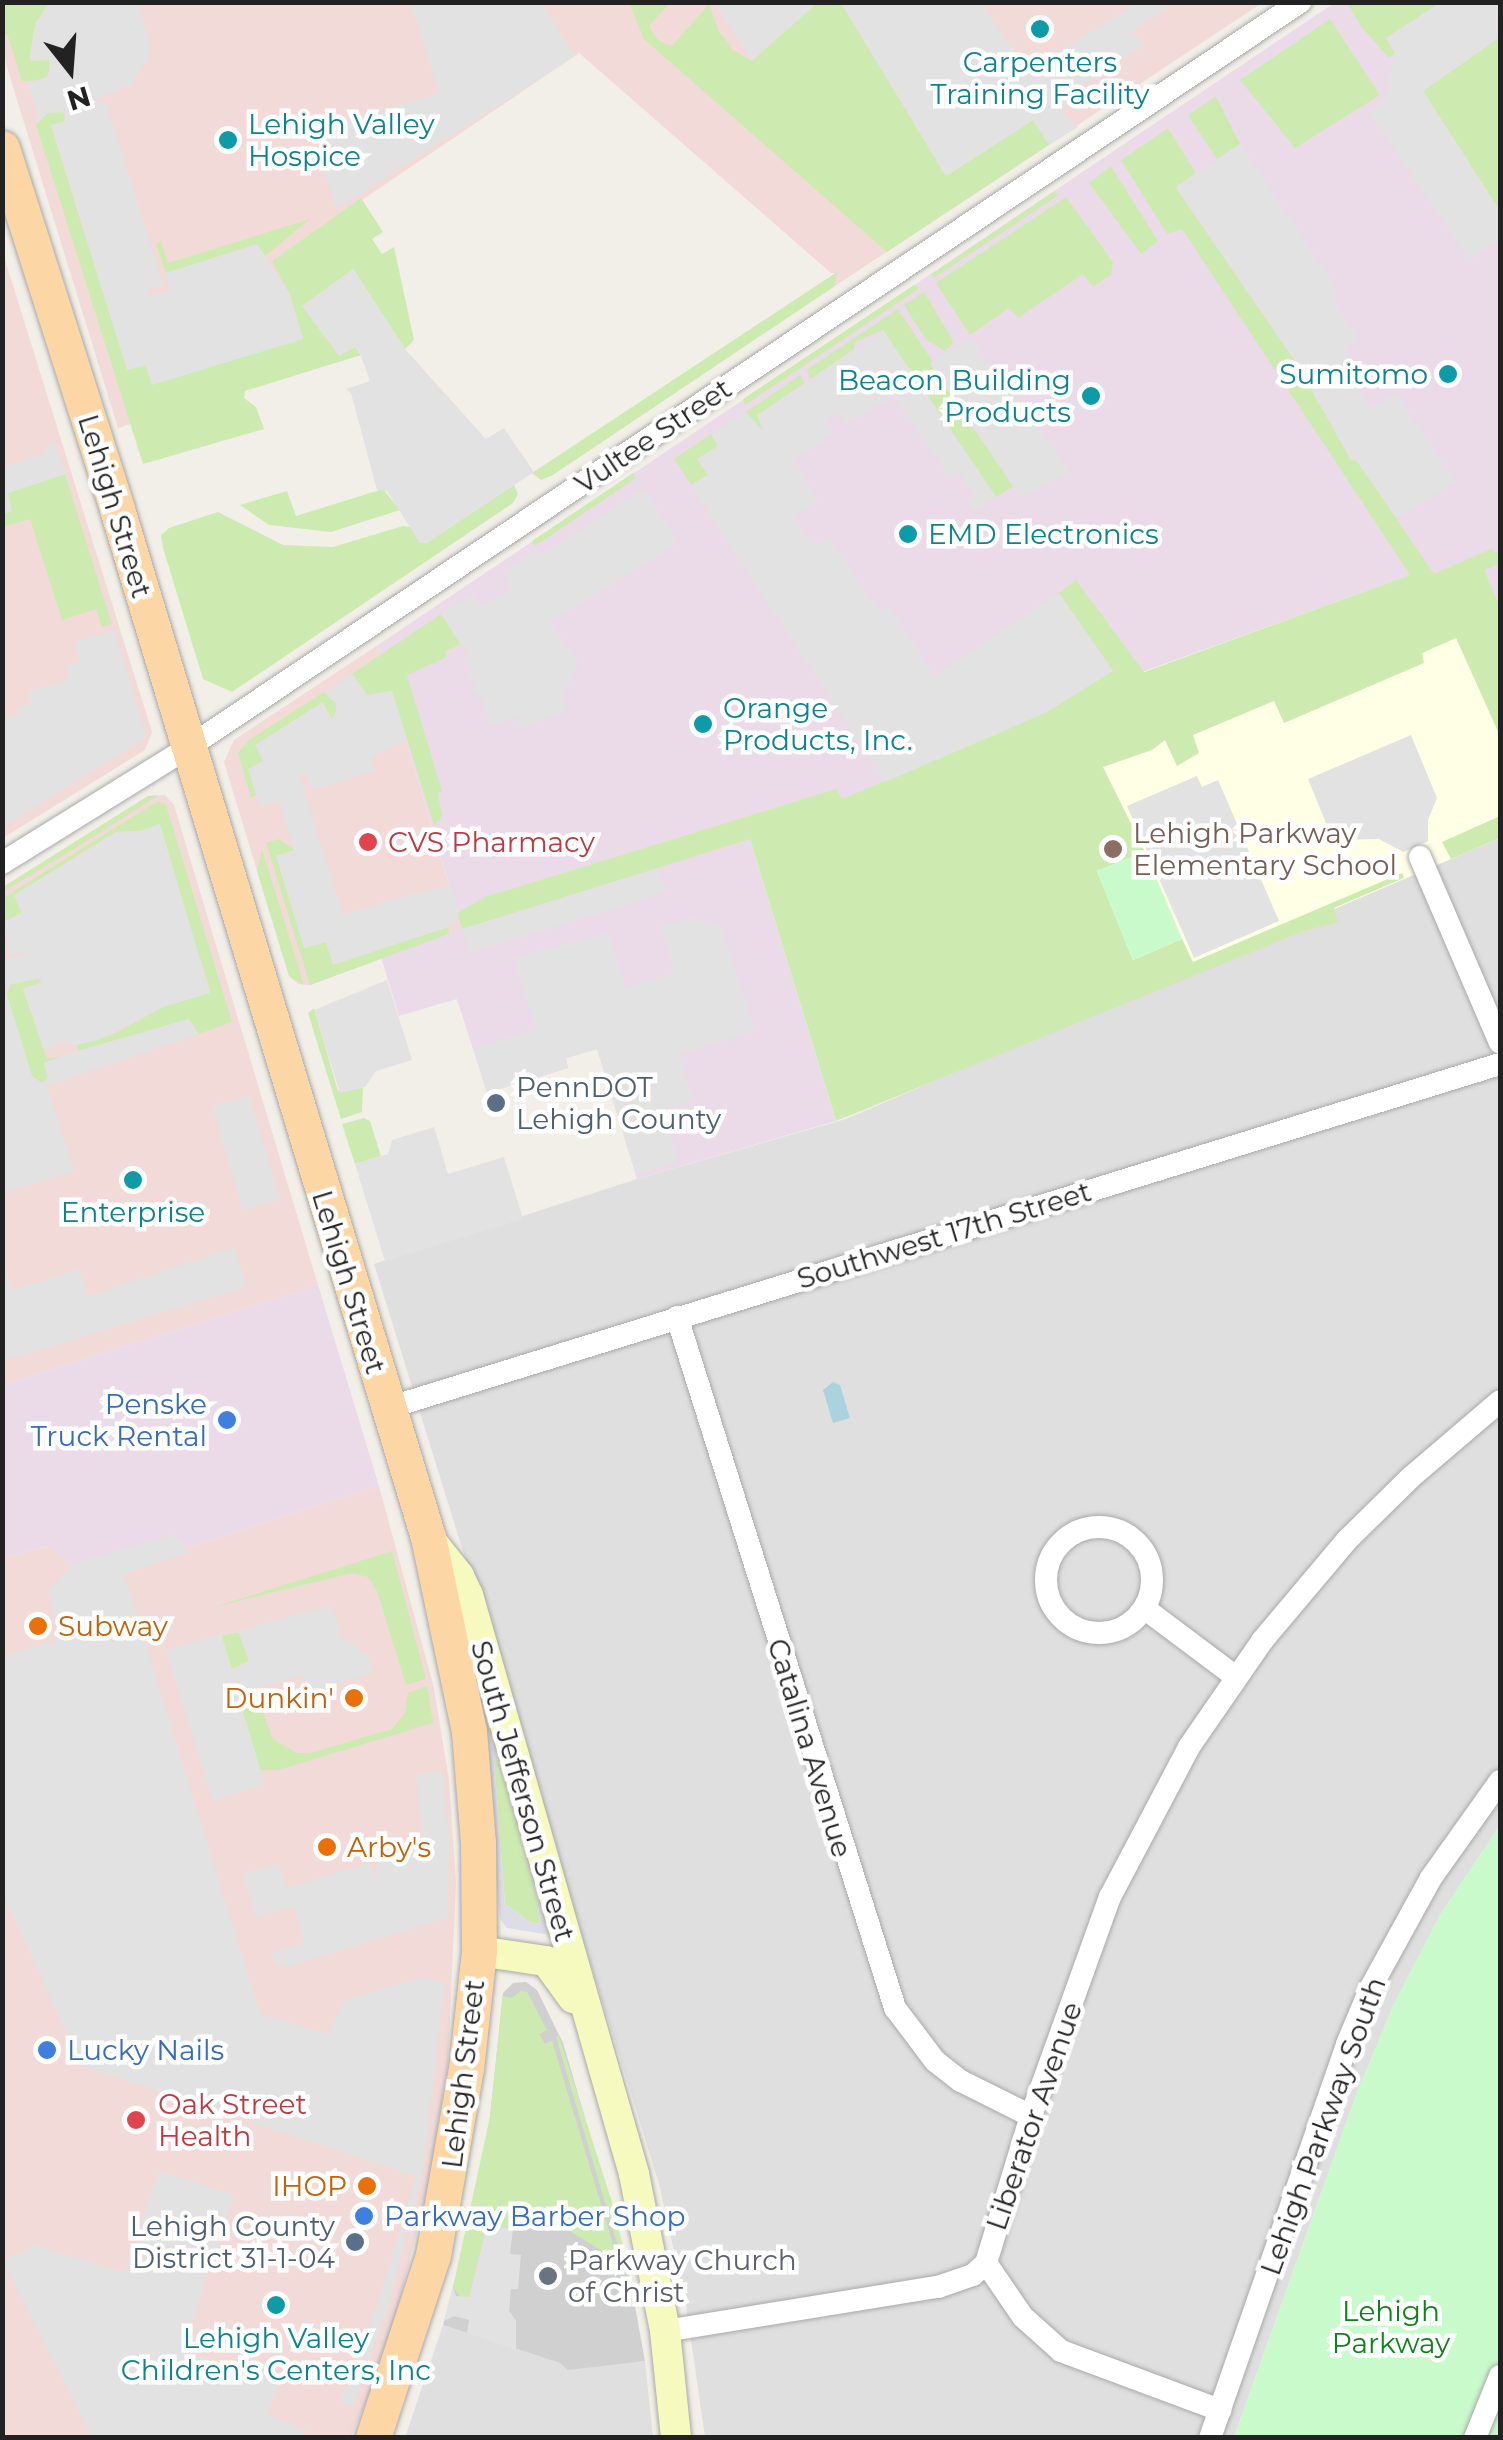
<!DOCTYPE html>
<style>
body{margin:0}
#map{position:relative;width:1503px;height:2440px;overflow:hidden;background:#f2efe9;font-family:Montserrat,sans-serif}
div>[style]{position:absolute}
.residential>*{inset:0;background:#e0dfdf}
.commercial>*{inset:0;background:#f2dad9}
.industrial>*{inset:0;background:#ebdbe8}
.education>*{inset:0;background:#ffffe5}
.religious>*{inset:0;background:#d0d0d0}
.grass>*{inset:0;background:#cdebb0}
.park>*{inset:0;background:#c8facc}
.parking>*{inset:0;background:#e2e2e2}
.plaza>*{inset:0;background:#dddde8}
.water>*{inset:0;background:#aad3df}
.roads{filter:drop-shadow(0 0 2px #a9a9a9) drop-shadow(0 0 2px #a9a9a9)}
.street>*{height:22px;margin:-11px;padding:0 11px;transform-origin:11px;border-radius:11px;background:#fff}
.street>.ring{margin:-11px;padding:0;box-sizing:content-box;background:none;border:22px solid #fff;border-radius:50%}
.secondary>*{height:30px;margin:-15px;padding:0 15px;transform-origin:15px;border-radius:15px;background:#f7fabf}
.primary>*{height:35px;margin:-17.5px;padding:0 17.5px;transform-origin:17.5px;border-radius:17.5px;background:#fcd6a4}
.dots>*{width:28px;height:28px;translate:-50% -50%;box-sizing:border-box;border:5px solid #fff;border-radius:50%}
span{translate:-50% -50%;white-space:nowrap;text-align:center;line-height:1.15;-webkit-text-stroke:9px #fff;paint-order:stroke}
.culture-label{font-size:28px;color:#0d838f}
.left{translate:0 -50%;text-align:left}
.right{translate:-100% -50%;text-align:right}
.street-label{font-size:28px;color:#222}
.education-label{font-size:28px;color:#785e54}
.health-label{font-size:28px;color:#be3a42}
.service-label{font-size:28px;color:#4e5e75}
.shop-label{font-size:28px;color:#366cbe}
.food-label{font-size:28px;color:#c56008}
.worship-label{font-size:28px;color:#5b616d}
.park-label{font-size:28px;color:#0c8416}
.frame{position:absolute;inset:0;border:5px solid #222;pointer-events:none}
.north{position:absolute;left:20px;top:20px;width:100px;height:100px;-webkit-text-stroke:8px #fff;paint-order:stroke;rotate:163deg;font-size:28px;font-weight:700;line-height:40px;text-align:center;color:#222}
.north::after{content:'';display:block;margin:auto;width:35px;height:45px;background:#222;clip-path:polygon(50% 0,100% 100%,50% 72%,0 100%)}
</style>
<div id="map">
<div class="residential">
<i style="clip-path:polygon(1500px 838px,1500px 1825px,1440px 1915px,1394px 2004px,1356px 2095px,1234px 2437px,705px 2437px,686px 2305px,659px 2184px,374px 1264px,637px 1179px,846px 1119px)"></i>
<i style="clip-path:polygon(443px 2325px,560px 2363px,568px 2369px,645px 2361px,653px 2437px,405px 2438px)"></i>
</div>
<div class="commercial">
<i style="clip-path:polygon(35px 2px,1262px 3px,835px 286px,836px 273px,831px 273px,579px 53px,272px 261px,337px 361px,118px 428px,6px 64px,2px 35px,15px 29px)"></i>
<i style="clip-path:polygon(2px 250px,152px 732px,145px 750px,3px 838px)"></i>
<i style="clip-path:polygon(378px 645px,462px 929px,310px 985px,298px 984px,289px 976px,224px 762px,234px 740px)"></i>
<i style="clip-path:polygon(165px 795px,174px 805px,318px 1285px,3px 1385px,3px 887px,148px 796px)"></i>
<i style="clip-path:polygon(379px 1486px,434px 1688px,449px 1780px,456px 1883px,448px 2062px,430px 2179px,390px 2338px,372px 2388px,351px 2437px,3px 2438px,3px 1558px,48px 1546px,173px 1535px,189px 1547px)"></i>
</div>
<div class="industrial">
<i style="clip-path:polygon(1334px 3px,1500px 3px,1500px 667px,1434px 574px,1411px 575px,1140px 673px,750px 839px,836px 1121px,637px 1179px,597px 1049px,566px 1058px,568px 1068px,487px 1093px,457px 999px,399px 1016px,381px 957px,462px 928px,378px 645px)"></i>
<i style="clip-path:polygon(318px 1285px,379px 1486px,189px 1547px,173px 1535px,72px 1564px,48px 1546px,3px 1558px,3px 1385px)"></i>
</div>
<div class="education">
<i style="clip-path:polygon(1411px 575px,1500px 667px,1500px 838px,836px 1121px,748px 831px,840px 801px,1140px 673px)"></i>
</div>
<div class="religious">
<i style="clip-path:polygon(526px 1982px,537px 1990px,563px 2043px,626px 2257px,645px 2361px,568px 2370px,560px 2363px,443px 2325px,472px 2216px,490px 2117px,503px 1993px,513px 1983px)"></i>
</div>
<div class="grass">
<i style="clip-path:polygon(2px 3px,50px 3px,33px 33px,51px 64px,46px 80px,22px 81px,7px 34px,3px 35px)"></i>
<i style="clip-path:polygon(629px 3px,670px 3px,649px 26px,659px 41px,672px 46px,709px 4px,718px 30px,732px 49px,752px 61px,817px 3px,841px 3px,946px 176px,1033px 120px,1049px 145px,887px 252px,644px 39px)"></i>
<i style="clip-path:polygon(1347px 3px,1440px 3px,1386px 38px,1395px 53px,1389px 58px,1362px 28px)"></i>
<i style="clip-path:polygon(1330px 19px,1380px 95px,1295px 148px,1240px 80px)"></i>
<i style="clip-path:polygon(1500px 37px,1500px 211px,1423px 91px)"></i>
<i style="clip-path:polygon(1216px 96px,1240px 144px,1217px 159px,1188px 115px)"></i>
<i style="clip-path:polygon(63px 109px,65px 121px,51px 126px,127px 369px,145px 365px,290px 295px,272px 261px,361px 198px,383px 232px,372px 239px,382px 254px,394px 247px,414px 340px,405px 349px,353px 269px,356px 347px,361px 355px,245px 391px,244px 398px,256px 407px,264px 429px,143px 464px,36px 125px,47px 113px)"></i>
<i style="clip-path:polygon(1168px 128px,1196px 173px,1176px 188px,1295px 361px,1351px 459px,1357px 461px,1434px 574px,1491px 549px,1495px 553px,1500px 550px,1500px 563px,1484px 570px,1500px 607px,1500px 736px,1456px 638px,1422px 653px,1424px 663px,1284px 723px,1274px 701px,1193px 735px,1199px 753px,1177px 766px,1165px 740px,1152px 750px,1103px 767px,1145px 852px,1097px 871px,1133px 960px,1182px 939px,1193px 962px,1402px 873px,1404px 878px,1334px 908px,1338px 922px,1304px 931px,836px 1121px,750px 839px,462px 929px,457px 913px,485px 897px,836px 789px,842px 799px,1045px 713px,1113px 671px,1059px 593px,1076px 580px,1144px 672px,1410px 575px,1182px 229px,1167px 234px,1121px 160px)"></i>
<i style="clip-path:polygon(1111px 166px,1158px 241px,1141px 254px,1089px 183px)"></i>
<i style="clip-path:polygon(1053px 192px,1059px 195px,934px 278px,932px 274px)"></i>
<i style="clip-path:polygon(1066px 197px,1113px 262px,1111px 275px,1093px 287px,1083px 274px,1018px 318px,1009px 308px,970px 335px,936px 283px)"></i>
<i style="clip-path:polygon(310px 219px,265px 256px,257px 245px,166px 273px,156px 244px,161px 241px,168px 263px)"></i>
<i style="clip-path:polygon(837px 272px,835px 286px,553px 475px,541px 480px,532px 473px)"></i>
<i style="clip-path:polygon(914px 285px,920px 288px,745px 405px,743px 399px)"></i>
<i style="clip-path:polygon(924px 292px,951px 337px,953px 343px,945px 351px,926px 340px,904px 305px)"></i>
<i style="clip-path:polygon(898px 309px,1014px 486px,996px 497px,883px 330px,855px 342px,854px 349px,811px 379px,806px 370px)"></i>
<i style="clip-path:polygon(800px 375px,805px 383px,758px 415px,766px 428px,759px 431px,746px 412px)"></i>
<i style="clip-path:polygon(711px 434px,718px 446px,708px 475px,691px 485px,674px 459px)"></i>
<i style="clip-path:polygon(633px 473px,636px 478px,535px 546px,532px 541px)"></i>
<i style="clip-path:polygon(65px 474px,112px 624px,102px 627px,96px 609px,62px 620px,30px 519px,3px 527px,3px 514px,11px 511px,8px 493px)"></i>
<i style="clip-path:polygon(514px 485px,518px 494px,513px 503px,232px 692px,203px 679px,163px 548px,161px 535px,169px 528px,218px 512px,283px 545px,333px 547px,403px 526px,411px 527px,420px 543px)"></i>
<i style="clip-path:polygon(383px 489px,400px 510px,331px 532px,269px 525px,240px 505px,287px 491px,296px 516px)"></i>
<i style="clip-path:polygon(441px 614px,461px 644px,445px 652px,447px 657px,407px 675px,442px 791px,438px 793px,442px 818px,434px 825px,392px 691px,367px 695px,352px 674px)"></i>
<i style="clip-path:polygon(324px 692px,335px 701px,338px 712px,331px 719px,323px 703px,264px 761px,249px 769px,256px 795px,251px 798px,238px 753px,249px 740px)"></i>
<i style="clip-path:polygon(159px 795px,82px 844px,3px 892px,3px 887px,148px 796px)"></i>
<i style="clip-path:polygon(158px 801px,166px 805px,232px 1022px,196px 1035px,189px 1019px,79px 1053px,77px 1045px,114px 1034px,163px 1007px,210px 991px,201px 960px,140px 831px,116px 832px,14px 896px,22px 913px,3px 922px,3px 898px)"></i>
<i style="clip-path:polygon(1500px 816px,1500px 838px,1451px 859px,1442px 842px)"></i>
<i style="clip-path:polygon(279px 839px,295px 850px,276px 856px,305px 948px,326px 941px,333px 964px,448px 927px,449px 934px,310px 985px,266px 843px)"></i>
<i style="clip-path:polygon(262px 849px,304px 985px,289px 976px,257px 871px)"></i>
<i style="clip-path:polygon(35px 977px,42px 982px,23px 989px,47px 1059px,71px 1055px,42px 1083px,32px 1076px,7px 995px,11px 984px)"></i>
<i style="clip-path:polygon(314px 1008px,338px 1091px,363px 1088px,362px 1112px,341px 1119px,308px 1013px)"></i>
<i style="clip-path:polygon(364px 1118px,370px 1121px,381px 1156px,355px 1164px,342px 1124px)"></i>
<i style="clip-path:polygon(392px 1551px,426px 1679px,406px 1685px,377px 1591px,368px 1577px,352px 1573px,211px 1608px)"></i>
<i style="clip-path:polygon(240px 1632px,249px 1661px,231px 1669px,220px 1636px)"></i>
<i style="clip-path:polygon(427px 1686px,433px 1723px,279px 1770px,260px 1770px,240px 1703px,244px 1692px,255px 1691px,273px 1739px,297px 1753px,310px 1753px,392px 1729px,405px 1713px,408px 1693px)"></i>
<i style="clip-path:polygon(494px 1758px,499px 1761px,537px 1898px,540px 1924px,529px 1922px,505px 1904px)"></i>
<i style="clip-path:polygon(521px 1991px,527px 1992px,547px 2030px,539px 2034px,545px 2044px,552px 2041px,618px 2261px,552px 2220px,513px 2229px,487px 2225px,469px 2297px,461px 2298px,453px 2287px,490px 2117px,503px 1996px,512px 1998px)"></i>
<i style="clip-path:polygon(559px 2036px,611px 2199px,626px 2257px,622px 2260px,556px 2037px)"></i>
</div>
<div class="park">
<i style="clip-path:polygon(1145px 852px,1182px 939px,1133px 960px,1097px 871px)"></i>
<i style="clip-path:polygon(1500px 1825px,1500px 2437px,1234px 2438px,1356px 2095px,1394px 2004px,1440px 1915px)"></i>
</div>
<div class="parking">
<i style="clip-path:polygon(50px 2px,138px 3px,150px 45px,147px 61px,129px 86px,87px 103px,106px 102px,163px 285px,147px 289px,149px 296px,170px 290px,166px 273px,257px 244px,290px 295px,303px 339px,152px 385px,145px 365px,127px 370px,51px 125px,65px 121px,66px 112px,48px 113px,39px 120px,28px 83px,50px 76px,49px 60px,31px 61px,30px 54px,36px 22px)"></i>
<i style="clip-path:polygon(714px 2px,817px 2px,817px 3px,752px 61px)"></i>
<i style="clip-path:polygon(411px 3px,546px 3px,543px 6px,575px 56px,336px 209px,319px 154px,328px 150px,322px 129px,439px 93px)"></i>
<i style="clip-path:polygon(841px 3px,981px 3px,1021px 62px,1037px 66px,1136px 3px,1175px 3px,1131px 32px,1146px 44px,1070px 94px,1063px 112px,1078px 127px,1049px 145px,1033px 120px,946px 176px)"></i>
<i style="clip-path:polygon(1440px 3px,1500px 3px,1500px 14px,1494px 21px,1500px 37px,1423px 91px,1500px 211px,1500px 238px,1470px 260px,1369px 112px,1384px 102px,1395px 53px,1386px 38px)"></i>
<i style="clip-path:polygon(1240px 144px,1336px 287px,1334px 301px,1358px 339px,1347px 346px,1356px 388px,1372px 408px,1396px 393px,1456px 482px,1397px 518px,1357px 461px,1351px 460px,1295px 361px,1176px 187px)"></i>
<i style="clip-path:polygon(353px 269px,405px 349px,486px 439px,504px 428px,534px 472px,427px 543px,420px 543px,387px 491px,377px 490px,351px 393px,346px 389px,370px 381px,361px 356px,356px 347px,339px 356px,302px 306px)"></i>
<i style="clip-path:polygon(883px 330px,996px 497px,974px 511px,967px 502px,974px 495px,959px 472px,950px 477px,893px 396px,848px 424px,839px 412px,826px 420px,834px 433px,794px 461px,818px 501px,794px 517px,813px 547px,829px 538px,879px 611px,889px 606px,935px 676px,1059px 593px,1113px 671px,1045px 713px,885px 782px,691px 485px,708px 475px,697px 459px,718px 446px,711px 434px,746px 412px,763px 431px,757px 415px)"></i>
<i style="clip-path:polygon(971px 337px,1007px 394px,1015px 394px,1069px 472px,1021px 498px,930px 364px)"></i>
<i style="clip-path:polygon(53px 439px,65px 474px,8px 493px,12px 511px,3px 514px,3px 467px,42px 454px)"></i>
<i style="clip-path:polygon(644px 488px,678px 543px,550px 622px,578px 663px,561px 698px,568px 710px,521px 728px,517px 717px,490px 725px,481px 697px,472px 689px,477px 684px,468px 676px,473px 670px,464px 661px,468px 655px,441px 614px,473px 594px,480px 607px,511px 589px,504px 572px,536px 550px,541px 555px)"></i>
<i style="clip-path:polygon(114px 629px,146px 738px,3px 827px,3px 720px,18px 715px,16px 707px,31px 703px,28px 692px,69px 679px,66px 667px,80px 662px,74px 643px)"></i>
<i style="clip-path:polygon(352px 674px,367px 695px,392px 691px,407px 740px,371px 757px,375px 771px,312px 790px,305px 772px,299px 775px,343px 915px,426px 890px,452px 887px,459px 917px,448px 927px,333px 965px,326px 942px,304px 948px,276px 856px,294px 851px,294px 846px,279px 802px,260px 807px,248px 769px,263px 761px,255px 745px,323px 702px,331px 718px,334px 717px,337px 705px,324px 692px)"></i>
<i style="clip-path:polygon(1411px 735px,1437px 798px,1428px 820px,1428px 841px,1403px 852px,1379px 839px,1333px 840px,1308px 779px)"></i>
<i style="clip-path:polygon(1197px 776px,1202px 787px,1218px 780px,1279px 921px,1194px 958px,1127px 806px)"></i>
<i style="clip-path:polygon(160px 824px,210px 993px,163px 1007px,99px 1040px,71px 1046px,69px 1041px,44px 1050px,23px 988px,41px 983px,41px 978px,12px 984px,7px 990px,3px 977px,3px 961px,31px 951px,11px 954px,3px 927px,3px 922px,22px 913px,14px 895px,116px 832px,140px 831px)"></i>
<i style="clip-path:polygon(659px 868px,666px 892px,470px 953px,462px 929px)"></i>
<i style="clip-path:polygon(690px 918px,720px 923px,755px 1031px,679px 1055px,693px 1099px,662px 1110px,678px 1162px,636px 1175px,597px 1049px,566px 1058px,568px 1068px,487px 1093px,474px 1049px,536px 1029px,514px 958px,608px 933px,625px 988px,675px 973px,661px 927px)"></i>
<i style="clip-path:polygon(387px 980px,412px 1060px,376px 1071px,365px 1087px,340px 1093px,314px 1010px)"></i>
<i style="clip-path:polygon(2px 995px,7px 995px,32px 1076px,38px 1082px,48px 1081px,44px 1063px,70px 1053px,189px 1019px,199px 1034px,47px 1086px,74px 1172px,3px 1193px)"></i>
<i style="clip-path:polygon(249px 1095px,280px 1200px,243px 1210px,212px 1106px)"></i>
<i style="clip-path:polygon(434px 1127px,448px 1174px,504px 1157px,523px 1219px,385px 1261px,355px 1164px,388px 1154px,392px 1140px)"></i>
<i style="clip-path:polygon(235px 1247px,246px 1287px,3px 1361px,3px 1263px,12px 1291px,79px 1269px,88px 1296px)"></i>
<i style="clip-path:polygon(173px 1535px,191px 1552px,124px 1574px,260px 2014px,328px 2034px,344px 2001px,424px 1977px,444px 1982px,422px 2177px,386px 2312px,353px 2406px,340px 2402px,376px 2308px,416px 2176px,82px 2066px,3px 1894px,3px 1657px,78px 1634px,77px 1630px,60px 1633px,48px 1592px,72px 1564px)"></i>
<i style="clip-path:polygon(332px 1605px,341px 1636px,368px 1656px,373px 1672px,309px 1692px,303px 1674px,244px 1692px,240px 1703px,265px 1784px,213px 1801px,166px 1651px,221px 1634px,232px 1669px,249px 1661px,238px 1631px)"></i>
<i style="clip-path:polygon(442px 1771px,449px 1842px,447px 1918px,287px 1967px,276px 1965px,272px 1953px,304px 1943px,294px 1906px,256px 1917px,243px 1874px,278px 1863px,287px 1888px,369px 1863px,377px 1878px,377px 1861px,424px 1843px,416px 1775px)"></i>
<i style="clip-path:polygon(159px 2171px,234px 2195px,182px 2351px,279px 2382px,268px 2415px,306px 2429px,302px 2437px,92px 2437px,3px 2261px,35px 2245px,125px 2273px)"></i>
<i style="clip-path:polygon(487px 2225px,513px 2229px,510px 2254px,521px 2255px,518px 2289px,511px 2289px,509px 2311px,516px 2321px,516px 2350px,467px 2333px,469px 2320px,454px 2316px,444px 2321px,453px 2287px,456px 2296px,469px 2297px)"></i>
</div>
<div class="plaza">
<i style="clip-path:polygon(evenodd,475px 1661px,552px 1933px,550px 1935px,507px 1928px,500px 1919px,475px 1661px,494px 1758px,499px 1761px,537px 1898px,540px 1924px,529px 1922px,505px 1904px,494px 1758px)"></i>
</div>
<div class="water">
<i style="clip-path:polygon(833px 1382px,840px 1385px,850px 1418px,833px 1423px,823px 1390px)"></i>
</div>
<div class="roads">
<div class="street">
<i style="left:1420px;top:857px;width:202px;rotate:66.7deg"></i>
<i style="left:2px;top:863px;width:220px;rotate:-31.8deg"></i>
<i style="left:189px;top:747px;width:1338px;rotate:-33.84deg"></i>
<i style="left:677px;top:1317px;width:725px;rotate:72.49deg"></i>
<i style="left:895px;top:2008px;width:66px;rotate:53deg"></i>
<i style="left:935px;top:2061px;width:33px;rotate:38deg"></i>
<i style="left:961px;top:2081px;width:78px;rotate:26.6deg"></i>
<i style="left:388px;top:1408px;width:1164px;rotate:-17.19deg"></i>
<i class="ring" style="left:1046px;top:1527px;width:84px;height:84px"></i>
<i style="left:1144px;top:1608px;width:115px;rotate:36.9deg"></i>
<i style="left:986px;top:2263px;width:65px;rotate:55.6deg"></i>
<i style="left:1023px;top:2317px;width:51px;rotate:41.8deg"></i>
<i style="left:1061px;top:2351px;width:170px;rotate:20.4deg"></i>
<i style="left:665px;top:2331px;width:277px;rotate:-9.2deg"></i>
<i style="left:938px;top:2287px;width:37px;rotate:-19deg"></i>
<i style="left:973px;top:2275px;width:18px;rotate:-43deg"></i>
<i style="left:986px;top:2263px;width:154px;rotate:-73deg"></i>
<i style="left:1031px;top:2116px;width:233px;rotate:-70.2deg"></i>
<i style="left:1110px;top:1897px;width:170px;rotate:-62.2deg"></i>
<i style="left:1189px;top:1747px;width:129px;rotate:-55.4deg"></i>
<i style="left:1262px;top:1641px;width:132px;rotate:-49.9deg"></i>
<i style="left:1347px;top:1540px;width:88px;rotate:-44.5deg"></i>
<i style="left:1410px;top:1478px;width:118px;rotate:-40.5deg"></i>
<i style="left:1210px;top:2438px;width:417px;rotate:-70.8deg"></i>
<i style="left:1347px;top:2044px;width:62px;rotate:-67.2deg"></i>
<i style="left:1371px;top:1987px;width:124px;rotate:-61.2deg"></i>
<i style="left:1431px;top:1878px;width:119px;rotate:-54.6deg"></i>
<i style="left:1475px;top:2438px;width:67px;rotate:-68deg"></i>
</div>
<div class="secondary">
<i style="left:428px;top:1537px;width:50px;rotate:51.5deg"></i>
<i style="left:459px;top:1576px;width:21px;rotate:65deg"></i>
<i style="left:468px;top:1595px;width:602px;rotate:74deg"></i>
<i style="left:634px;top:2174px;width:160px;rotate:78.8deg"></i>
<i style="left:665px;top:2331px;width:108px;rotate:84.1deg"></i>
<i style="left:479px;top:1951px;width:68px;rotate:8.5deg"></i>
<i style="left:546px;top:1961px;width:46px;rotate:53.9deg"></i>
</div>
<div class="primary">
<i style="left:2px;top:148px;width:379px;rotate:72.3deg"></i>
<i style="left:117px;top:509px;width:1074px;rotate:73.17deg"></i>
<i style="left:428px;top:1537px;width:198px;rotate:78.1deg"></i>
<i style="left:469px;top:1731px;width:111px;rotate:85.4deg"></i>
<i style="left:478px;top:1842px;width:109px;rotate:89.5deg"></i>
<i style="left:479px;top:1951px;width:118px;rotate:96.3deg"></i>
<i style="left:466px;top:2068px;width:190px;rotate:100deg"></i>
<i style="left:433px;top:2255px;width:193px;rotate:108.2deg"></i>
</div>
</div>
<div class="dots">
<i style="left:1040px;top:29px;background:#0f9aa8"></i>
<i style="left:228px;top:140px;background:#0f9aa8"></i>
<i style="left:1448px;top:374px;background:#0f9aa8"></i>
<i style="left:1091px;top:396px;background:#0f9aa8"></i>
<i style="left:908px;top:534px;background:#0f9aa8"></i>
<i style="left:703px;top:724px;background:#0f9aa8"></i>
<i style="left:368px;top:842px;background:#e0444e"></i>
<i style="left:1113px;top:849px;background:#8d6e63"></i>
<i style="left:496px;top:1103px;background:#5c6f8a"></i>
<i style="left:133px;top:1180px;background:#0f9aa8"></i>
<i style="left:227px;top:1420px;background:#3f7fe0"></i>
<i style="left:38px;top:1626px;background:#e8710a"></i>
<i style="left:354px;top:1698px;background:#e8710a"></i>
<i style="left:327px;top:1847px;background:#e8710a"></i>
<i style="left:47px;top:2050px;background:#3f7fe0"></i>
<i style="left:136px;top:2120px;background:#e0444e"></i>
<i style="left:367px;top:2186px;background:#e8710a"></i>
<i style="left:364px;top:2216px;background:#3f7fe0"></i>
<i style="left:355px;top:2242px;background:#5c6f8a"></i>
<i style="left:548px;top:2276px;background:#6b7280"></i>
<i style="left:276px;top:2305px;background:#0f9aa8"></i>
</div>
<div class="culture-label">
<span style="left:1040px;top:78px">Carpenters<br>Training Facility</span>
<span class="left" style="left:248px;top:140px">Lehigh Valley<br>Hospice</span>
<span class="right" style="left:1428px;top:374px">Sumitomo</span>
<span class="right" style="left:1071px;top:396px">Beacon Building<br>Products</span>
<span class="left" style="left:928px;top:534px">EMD Electronics</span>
<span class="left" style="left:723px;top:724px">Orange<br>Products, Inc.</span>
<span style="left:133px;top:1212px">Enterprise</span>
<span style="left:276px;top:2354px">Lehigh Valley<br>Children's Centers, Inc</span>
</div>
<div class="street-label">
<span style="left:653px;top:436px;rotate:-34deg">Vultee Street</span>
<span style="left:115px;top:506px;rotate:73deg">Lehigh Street</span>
<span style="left:944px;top:1235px;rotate:-17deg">Southwest 17th Street</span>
<span style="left:349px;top:1282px;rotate:73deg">Lehigh Street</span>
<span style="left:810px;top:1748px;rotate:73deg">Catalina Avenue</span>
<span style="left:523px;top:1791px;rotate:74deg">South Jefferson Street</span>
<span style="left:463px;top:2074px;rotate:-83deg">Lehigh Street</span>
<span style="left:1034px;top:2116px;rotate:-71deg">Liberator Avenue</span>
<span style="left:1323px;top:2126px;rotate:-70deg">Lehigh Parkway South</span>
</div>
<div class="education-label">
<span class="left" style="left:1133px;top:849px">Lehigh Parkway<br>Elementary School</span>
</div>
<div class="health-label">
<span class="left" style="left:388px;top:842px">CVS Pharmacy</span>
<span class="left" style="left:158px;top:2120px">Oak Street<br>Health</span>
</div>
<div class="service-label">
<span class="left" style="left:516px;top:1103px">PennDOT<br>Lehigh County</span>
<span class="right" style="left:335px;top:2242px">Lehigh County<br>District 31-1-04</span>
</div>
<div class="shop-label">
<span class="right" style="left:207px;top:1420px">Penske<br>Truck Rental</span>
<span class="left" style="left:67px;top:2050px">Lucky Nails</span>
<span class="left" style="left:384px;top:2216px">Parkway Barber Shop</span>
</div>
<div class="food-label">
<span class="left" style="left:58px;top:1626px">Subway</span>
<span class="right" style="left:334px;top:1698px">Dunkin'</span>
<span class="left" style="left:347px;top:1847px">Arby's</span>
<span class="right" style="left:347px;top:2186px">IHOP</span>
</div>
<div class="worship-label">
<span class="left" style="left:568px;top:2276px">Parkway Church<br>of Christ</span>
</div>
<div class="park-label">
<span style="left:1391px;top:2327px">Lehigh<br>Parkway</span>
</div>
<div class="frame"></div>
<div class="north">N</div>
</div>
